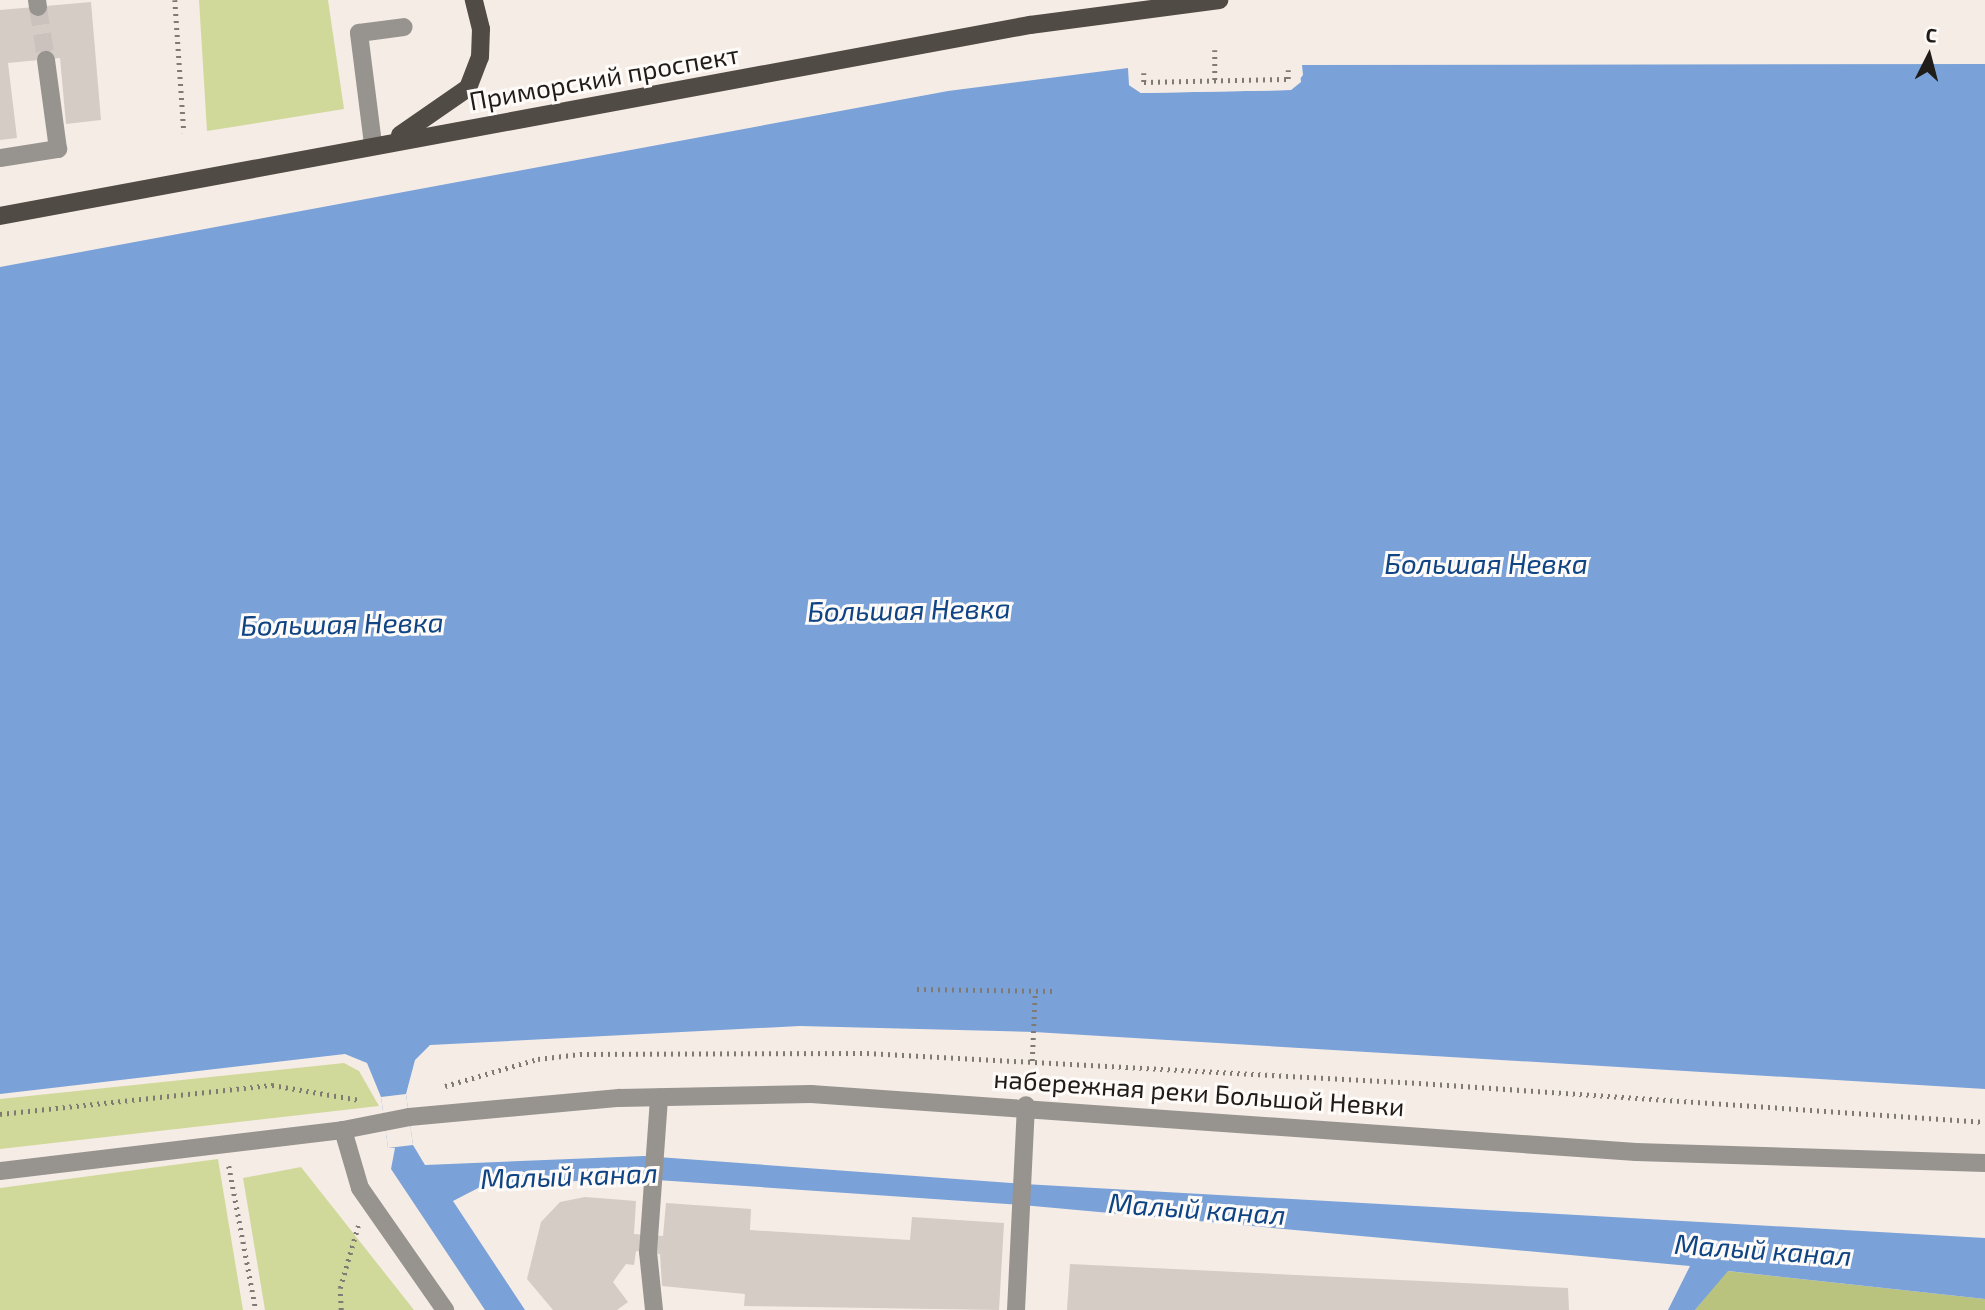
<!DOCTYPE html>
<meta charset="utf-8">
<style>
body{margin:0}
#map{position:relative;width:1985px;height:1310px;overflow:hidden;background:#f6ece6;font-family:"Exo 2",sans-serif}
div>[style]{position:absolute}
.green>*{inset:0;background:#d0d99a}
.forest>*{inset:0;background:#b9c37e}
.water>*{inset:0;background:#7aa2d8}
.pier>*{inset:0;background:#f6ece6}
.building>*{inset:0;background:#d5ccc6}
.minor-tunnel>*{height:18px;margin-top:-9px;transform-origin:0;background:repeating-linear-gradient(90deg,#cbc2bd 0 18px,transparent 0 27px)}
.path>*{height:4.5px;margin-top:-2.25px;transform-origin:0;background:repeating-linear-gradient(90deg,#807a75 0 2px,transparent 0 7px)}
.minor>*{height:18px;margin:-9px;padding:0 9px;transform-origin:9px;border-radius:9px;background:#979490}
.major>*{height:18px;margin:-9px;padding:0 9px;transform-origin:9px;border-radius:9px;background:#504b45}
span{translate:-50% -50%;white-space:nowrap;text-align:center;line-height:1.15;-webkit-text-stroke:6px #fffbf8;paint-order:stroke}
.street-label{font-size:26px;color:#1f1c19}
.water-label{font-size:28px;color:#0f4485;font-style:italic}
.north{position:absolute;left:1894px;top:21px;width:70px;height:70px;-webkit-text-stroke:5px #fffbf8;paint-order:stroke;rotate:6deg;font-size:19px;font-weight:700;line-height:28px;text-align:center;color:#1f1c19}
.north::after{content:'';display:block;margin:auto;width:24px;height:32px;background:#1f1c19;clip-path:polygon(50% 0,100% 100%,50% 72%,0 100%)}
</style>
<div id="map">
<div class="green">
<i style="clip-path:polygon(199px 0,328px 0,344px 109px,207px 131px)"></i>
<i style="clip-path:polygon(344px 1063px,359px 1071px,379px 1106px,0 1149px,0 1099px)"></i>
<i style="clip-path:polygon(218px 1159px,243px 1310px,0 1310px,0 1188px)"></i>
<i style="clip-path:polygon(301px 1167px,414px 1310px,265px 1310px,243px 1178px)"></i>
</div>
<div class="forest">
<i style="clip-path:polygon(1727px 1271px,1985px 1299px,1985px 1310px,1695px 1310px)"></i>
</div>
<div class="water">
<i style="clip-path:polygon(1985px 64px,1985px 1089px,1034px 1032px,800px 1026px,430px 1045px,415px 1060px,406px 1094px,413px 1145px,425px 1165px,644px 1156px,1024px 1184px,1985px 1238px,1985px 1299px,1728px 1271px,1695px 1310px,1668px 1310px,1690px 1266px,1022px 1205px,642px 1179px,486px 1184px,453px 1201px,525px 1310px,485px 1310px,391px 1169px,395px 1148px,388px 1148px,381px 1097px,367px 1063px,345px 1054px,0 1094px,0 267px,948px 91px,1128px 68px,1129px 85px,1141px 93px,1291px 90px,1303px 75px,1302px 65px)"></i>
</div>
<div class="pier">
<i style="clip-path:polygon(1299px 65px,1301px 82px,1291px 90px,1141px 93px,1129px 85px,1132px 68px,1132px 84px,1141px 89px,1290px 87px,1298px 80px)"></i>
<i style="clip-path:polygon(406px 1094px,413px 1145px,388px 1148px,381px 1097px)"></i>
</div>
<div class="building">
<i style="clip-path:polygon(91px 2px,101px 120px,66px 124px,60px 58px,8px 63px,17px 138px,0 140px,0 10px)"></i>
<i style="clip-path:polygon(585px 1197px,636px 1201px,634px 1234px,663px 1236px,666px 1203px,751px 1209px,750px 1230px,910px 1240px,912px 1217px,1004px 1223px,999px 1310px,744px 1306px,745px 1294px,662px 1286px,660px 1254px,636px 1251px,634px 1265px,626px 1264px,613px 1282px,628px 1302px,617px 1310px,553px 1310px,527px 1279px,541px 1222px,560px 1202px)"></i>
<i style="clip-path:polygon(1070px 1264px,1568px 1288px,1569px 1310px,1067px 1310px)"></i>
</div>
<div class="minor-tunnel">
<i style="left:38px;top:7px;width:54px;rotate:81.4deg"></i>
</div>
<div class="path">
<i style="left:175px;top:0;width:133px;rotate:86.1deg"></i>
<i style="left:1215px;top:50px;width:30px;rotate:90deg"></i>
<i style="left:1144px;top:73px;width:9px;rotate:90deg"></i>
<i style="left:1144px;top:82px;width:144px;rotate:-1.2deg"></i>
<i style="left:1288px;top:79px;width:9px;rotate:-90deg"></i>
<i style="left:917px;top:989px;width:138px;rotate:0.8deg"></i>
<i style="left:1032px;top:1061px;width:70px;rotate:-87.5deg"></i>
<i style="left:445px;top:1086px;width:97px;rotate:-16.2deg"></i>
<i style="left:538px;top:1059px;width:42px;rotate:-6.8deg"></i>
<i style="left:580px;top:1054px;width:287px;rotate:-0.2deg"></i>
<i style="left:867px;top:1053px;width:553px;rotate:3.11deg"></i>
<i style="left:1419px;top:1083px;width:567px;rotate:3.94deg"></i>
<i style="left:0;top:1114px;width:274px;rotate:-6.1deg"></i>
<i style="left:272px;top:1085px;width:89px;rotate:9.7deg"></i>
<i style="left:229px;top:1166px;width:147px;rotate:79.4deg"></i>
<i style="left:341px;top:1310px;width:22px;rotate:-93deg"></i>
<i style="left:340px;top:1288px;width:65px;rotate:-73.8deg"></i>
</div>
<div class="minor">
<i style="left:37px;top:0;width:7px;rotate:82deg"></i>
<i style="left:373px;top:144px;width:112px;rotate:-97.2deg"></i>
<i style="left:359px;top:33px;width:45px;rotate:-7.6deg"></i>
<i style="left:0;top:158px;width:59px;rotate:-8.8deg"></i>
<i style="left:58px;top:149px;width:90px;rotate:-97.7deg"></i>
<i style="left:343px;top:1130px;width:60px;rotate:73.7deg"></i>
<i style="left:360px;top:1188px;width:149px;rotate:55.1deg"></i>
<i style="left:0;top:1171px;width:345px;rotate:-6.8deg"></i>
<i style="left:343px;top:1130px;width:67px;rotate:-11.1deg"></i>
<i style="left:409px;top:1117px;width:211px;rotate:-5.2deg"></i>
<i style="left:619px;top:1098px;width:192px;rotate:-1.2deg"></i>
<i style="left:811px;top:1094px;width:827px;rotate:4.02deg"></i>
<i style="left:1636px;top:1152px;width:349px;rotate:1.8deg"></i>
<i style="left:654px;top:1310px;width:58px;rotate:-95.9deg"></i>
<i style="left:648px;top:1252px;width:155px;rotate:-85.9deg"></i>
<i style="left:1016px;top:1310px;width:205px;rotate:-87.2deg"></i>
</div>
<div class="major">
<i style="left:400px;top:135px;width:83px;rotate:-34.7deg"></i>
<i style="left:468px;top:88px;width:33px;rotate:-69deg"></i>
<i style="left:480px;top:57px;width:28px;rotate:-88deg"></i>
<i style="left:481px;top:29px;width:30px;rotate:-104deg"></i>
<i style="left:0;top:216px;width:1048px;rotate:-10.51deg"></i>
<i style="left:1030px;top:25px;width:191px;rotate:-7.5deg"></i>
</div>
<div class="street-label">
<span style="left:604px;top:77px;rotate:-10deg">Приморский проспект</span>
<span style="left:1199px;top:1092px;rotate:4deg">набережная реки Большой Невки</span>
</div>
<div class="water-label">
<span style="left:1486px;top:563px">Большая Невка</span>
<span style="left:909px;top:609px;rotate:-1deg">Большая Невка</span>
<span style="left:342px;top:623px;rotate:-1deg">Большая Невка</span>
<span style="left:569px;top:1175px;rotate:-2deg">Малый канал</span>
<span style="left:1197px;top:1208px;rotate:4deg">Малый канал</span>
<span style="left:1763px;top:1249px;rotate:4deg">Малый канал</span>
</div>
<div class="north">С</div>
</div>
